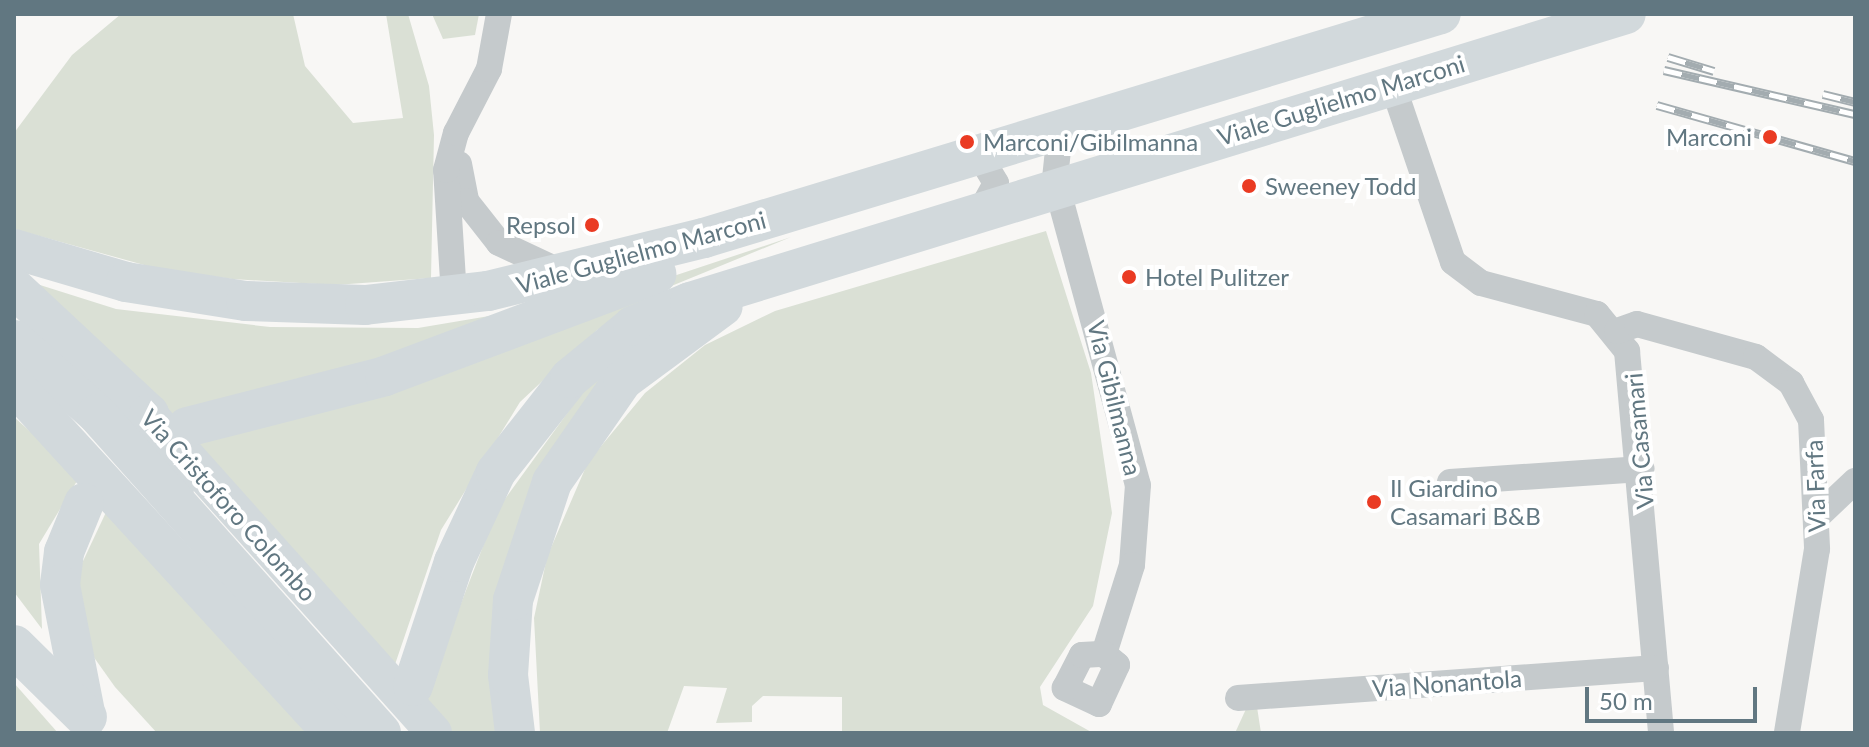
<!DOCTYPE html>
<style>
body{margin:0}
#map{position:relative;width:1869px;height:747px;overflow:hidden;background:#f8f7f5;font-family:Lato,sans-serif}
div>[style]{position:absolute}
.green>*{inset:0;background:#dae0d5}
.minor>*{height:26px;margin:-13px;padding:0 13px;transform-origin:13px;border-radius:13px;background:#c5cacc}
.secondary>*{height:36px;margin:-18px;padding:0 18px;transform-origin:18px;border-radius:18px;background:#d2d9dc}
.primary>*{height:40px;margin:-20px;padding:0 20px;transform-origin:20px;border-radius:20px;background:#d2d9dc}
.trunk>*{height:42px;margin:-21px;padding:0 21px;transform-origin:21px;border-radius:21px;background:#d2d9dc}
.rail>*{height:9px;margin-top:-4.5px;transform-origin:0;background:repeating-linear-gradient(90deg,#fff 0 18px,#a3acb0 0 36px);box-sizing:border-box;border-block:2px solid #a3acb0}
.dots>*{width:22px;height:22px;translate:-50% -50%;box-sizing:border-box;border:4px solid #fff;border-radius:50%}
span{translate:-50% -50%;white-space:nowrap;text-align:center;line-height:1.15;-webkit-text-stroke:8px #fff;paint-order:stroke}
.street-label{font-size:24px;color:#617781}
.poi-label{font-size:24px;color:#617781}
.right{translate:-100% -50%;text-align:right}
.left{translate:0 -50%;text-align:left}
.frame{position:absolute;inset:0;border:16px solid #617781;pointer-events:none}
.scale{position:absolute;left:1585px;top:687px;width:172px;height:36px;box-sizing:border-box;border:4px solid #617781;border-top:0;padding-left:10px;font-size:24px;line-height:28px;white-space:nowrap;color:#617781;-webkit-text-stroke:6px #fff;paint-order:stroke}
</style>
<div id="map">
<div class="green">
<i style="clip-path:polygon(121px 14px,293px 14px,305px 66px,353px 123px,403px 118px,386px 14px,408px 14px,429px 86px,434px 135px,431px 278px,335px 285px,232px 279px,155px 268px,14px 229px,14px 133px,72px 55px)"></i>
<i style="clip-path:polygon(432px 14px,479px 14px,475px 35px,443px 39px)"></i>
<i style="clip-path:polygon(1046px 231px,1091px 373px,1112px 513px,1093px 606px,1040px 687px,1043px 705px,1093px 733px,842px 733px,842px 697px,763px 696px,752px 706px,752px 722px,716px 723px,727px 688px,684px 686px,667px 733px,540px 733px,534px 618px,547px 557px,588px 462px,645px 393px,705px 345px,775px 311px)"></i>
<i style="clip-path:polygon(791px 237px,669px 287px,597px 330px,520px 402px,441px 530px,390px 679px,183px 439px)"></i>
<i style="clip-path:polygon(21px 279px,116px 309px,270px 327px,418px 328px,537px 308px,466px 337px,164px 419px)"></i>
<i style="clip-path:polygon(629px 350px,553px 461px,504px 733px,449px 733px,421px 707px,497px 510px,592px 379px)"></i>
<i style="clip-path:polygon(14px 417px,80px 476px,39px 544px,42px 629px,14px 592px)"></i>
<i style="clip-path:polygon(108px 508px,307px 733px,157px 733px,115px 687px,93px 656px,76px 576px)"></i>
<i style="clip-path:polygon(14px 683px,58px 733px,14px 733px)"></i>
<i style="clip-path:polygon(1257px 707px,1261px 733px,1235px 733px,1246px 709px)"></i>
</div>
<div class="minor">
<i style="left:1392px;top:83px;width:189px;rotate:71.2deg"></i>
<i style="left:1453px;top:262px;width:35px;rotate:37deg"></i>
<i style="left:1481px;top:283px;width:120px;rotate:15deg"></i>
<i style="left:1597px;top:314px;width:48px;rotate:51deg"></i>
<i style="left:1627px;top:351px;width:384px;rotate:84.9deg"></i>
<i style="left:1073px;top:126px;width:28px;rotate:122deg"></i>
<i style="left:1058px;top:150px;width:30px;rotate:96deg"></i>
<i style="left:1055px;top:180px;width:316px;rotate:74.8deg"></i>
<i style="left:1138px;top:485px;width:80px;rotate:94.3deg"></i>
<i style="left:1132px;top:565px;width:93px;rotate:107.5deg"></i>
<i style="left:459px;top:164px;width:38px;rotate:79deg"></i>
<i style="left:466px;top:201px;width:53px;rotate:51.8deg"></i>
<i style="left:499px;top:243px;width:64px;rotate:25deg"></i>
<i style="left:979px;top:214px;width:35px;rotate:-61deg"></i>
<i style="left:996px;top:183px;width:31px;rotate:-121deg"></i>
<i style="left:454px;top:296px;width:126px;rotate:-93.6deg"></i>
<i style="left:446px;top:170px;width:38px;rotate:-75deg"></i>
<i style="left:456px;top:133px;width:72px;rotate:-62.7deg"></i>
<i style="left:489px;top:69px;width:56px;rotate:-79.7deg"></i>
<i style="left:1617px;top:331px;width:21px;rotate:-19deg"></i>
<i style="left:1637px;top:324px;width:123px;rotate:15.5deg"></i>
<i style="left:1756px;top:357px;width:44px;rotate:36.6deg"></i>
<i style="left:1791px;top:383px;width:42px;rotate:61.6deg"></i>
<i style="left:1811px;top:420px;width:129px;rotate:87.3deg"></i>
<i style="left:1817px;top:549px;width:186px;rotate:99.3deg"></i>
<i style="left:1450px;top:482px;width:192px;rotate:-3.9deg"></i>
<i style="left:1819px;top:515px;width:50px;rotate:-43.4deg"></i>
<i style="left:1104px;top:654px;width:17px;rotate:40deg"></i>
<i style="left:1117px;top:665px;width:43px;rotate:114.8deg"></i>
<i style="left:1099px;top:704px;width:38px;rotate:-155deg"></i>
<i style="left:1065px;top:688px;width:37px;rotate:-63deg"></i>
<i style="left:1082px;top:655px;width:22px;rotate:-3deg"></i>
<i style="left:1238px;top:698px;width:419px;rotate:-4.1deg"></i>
</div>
<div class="secondary">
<i style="left:150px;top:415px;width:426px;rotate:48.2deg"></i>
</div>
<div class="primary">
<i style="left:14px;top:249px;width:117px;rotate:16.4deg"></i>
<i style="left:126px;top:282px;width:121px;rotate:9deg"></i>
<i style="left:246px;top:301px;width:119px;rotate:1.9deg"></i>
<i style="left:365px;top:305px;width:124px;rotate:-6.5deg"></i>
<i style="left:488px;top:291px;width:222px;rotate:-13.8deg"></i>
<i style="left:704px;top:238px;width:770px;rotate:-16.91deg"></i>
<i style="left:14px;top:288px;width:185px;rotate:43deg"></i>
<i style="left:149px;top:414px;width:79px;rotate:71.6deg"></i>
<i style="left:14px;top:340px;width:111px;rotate:41.7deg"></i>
<i style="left:97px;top:414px;width:427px;rotate:48.3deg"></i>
<i style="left:14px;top:385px;width:472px;rotate:47.5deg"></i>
<i style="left:187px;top:427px;width:204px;rotate:-14.4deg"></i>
<i style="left:385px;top:376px;width:290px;rotate:-20.6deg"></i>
<i style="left:84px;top:503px;width:53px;rotate:112.2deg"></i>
<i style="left:64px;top:552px;width:33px;rotate:97deg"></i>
<i style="left:60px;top:585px;width:135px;rotate:78.9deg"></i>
<i style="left:413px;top:686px;width:131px;rotate:-71.7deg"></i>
<i style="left:454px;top:562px;width:99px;rotate:-65deg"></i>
<i style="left:496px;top:472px;width:120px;rotate:-51.8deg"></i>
<i style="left:570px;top:378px;width:82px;rotate:-39.5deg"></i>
<i style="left:633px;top:326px;width:62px;rotate:-22.8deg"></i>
<i style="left:690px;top:302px;width:979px;rotate:-17.1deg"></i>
<i style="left:515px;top:733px;width:58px;rotate:-96.9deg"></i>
<i style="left:508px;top:675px;width:75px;rotate:-86.2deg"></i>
<i style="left:513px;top:600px;width:124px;rotate:-71.7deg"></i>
<i style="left:552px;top:482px;width:124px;rotate:-55.2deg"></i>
<i style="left:623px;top:380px;width:124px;rotate:-36.5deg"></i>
</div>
<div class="trunk">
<i style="left:14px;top:646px;width:101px;rotate:44.6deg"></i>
</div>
<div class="rail">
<i style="left:1668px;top:57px;width:48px;rotate:16.9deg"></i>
<i style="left:1664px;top:70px;width:196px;rotate:13deg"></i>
<i style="left:1823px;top:94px;width:33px;rotate:14deg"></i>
<i style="left:1657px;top:105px;width:206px;rotate:15.8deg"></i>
</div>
<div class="dots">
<i style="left:1770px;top:137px;background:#ea3b23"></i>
<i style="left:967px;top:142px;background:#ea3b23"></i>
<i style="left:1249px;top:186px;background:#ea3b23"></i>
<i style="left:592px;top:225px;background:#ea3b23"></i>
<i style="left:1129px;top:277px;background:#ea3b23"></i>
<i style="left:1374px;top:502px;background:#ea3b23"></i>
</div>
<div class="street-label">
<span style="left:1341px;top:100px;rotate:-17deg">Viale Guglielmo Marconi</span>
<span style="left:641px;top:252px;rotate:-15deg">Viale Guglielmo Marconi</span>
<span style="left:1115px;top:398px;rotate:76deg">Via Gibilmanna</span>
<span style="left:1639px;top:441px;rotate:-95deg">Via Casamari</span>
<span style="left:1815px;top:486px;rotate:-92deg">Via Farfa</span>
<span style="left:229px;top:505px;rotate:48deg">Via Cristoforo Colombo</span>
<span style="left:1447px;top:683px;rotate:-4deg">Via Nonantola</span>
</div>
<div class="poi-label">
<span class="right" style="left:1752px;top:137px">Marconi</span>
<span class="left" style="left:983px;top:142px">Marconi/Gibilmanna</span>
<span class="left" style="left:1265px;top:186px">Sweeney Todd</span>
<span class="right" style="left:576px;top:225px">Repsol</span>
<span class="left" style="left:1145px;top:277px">Hotel Pulitzer</span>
<span class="left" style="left:1390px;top:502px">Il Giardino<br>Casamari B&amp;B</span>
</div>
<div class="frame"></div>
<div class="scale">50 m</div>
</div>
